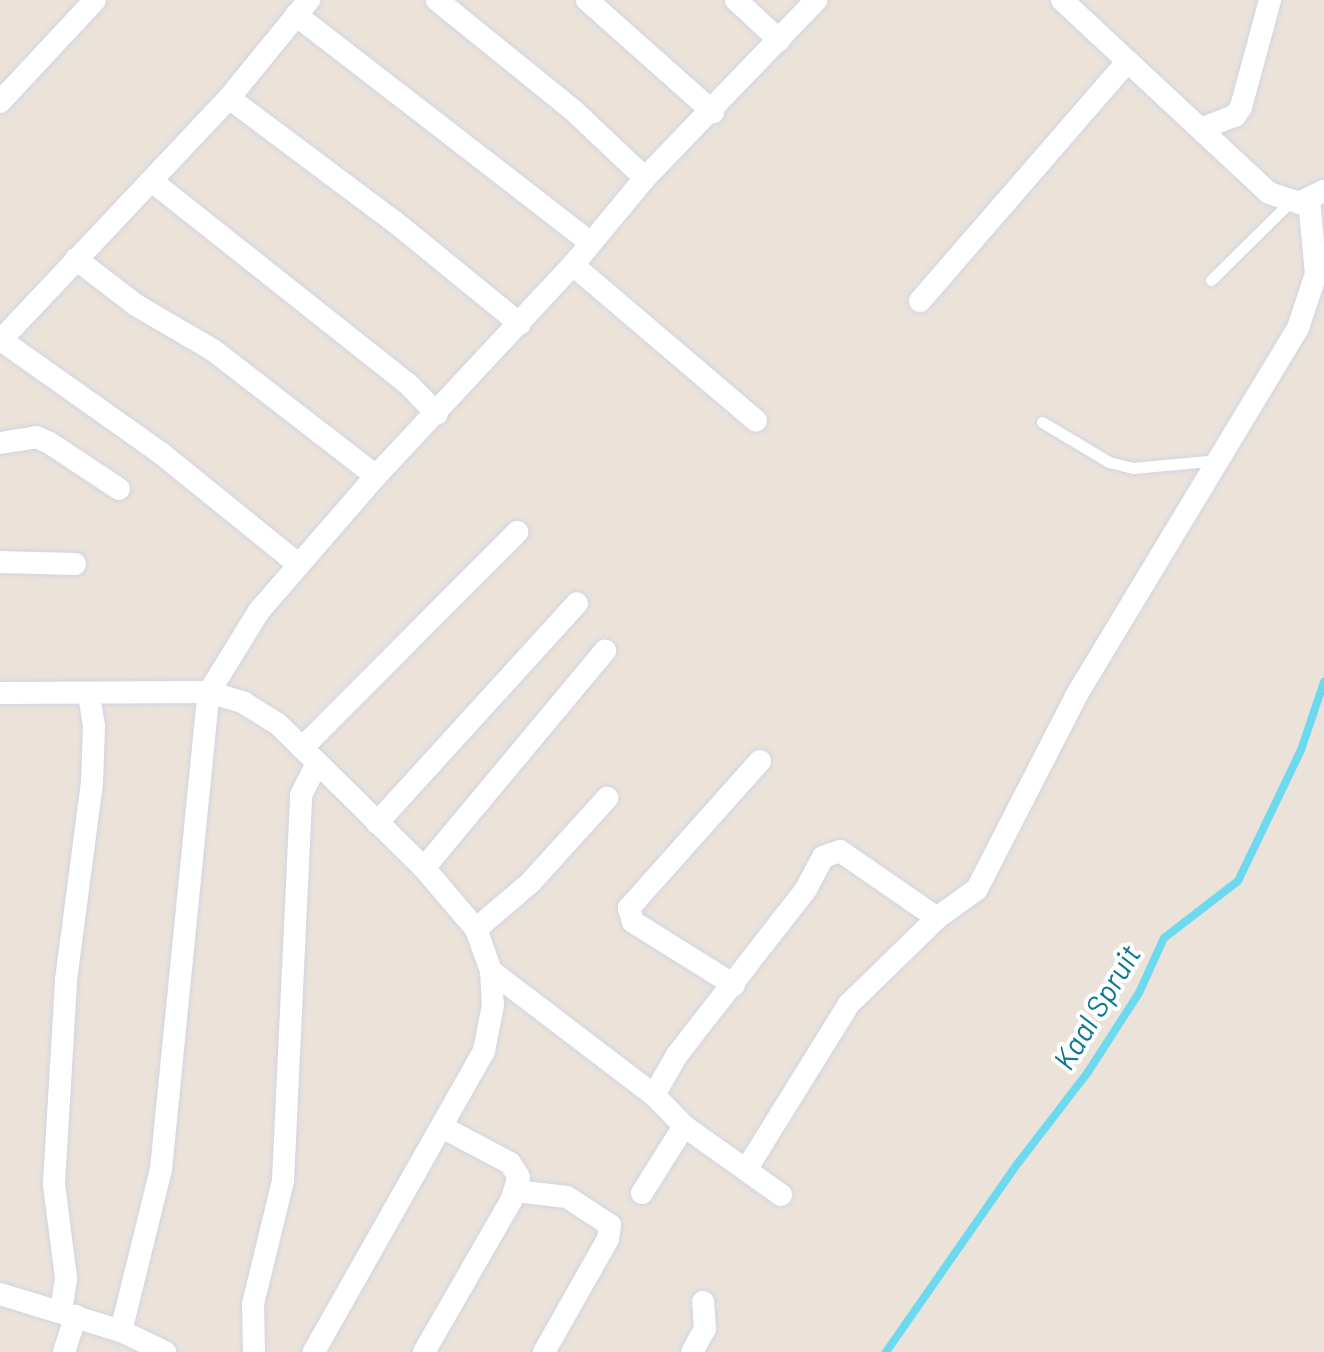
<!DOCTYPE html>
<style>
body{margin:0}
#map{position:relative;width:1324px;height:1352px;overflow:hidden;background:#ebe2da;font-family:Barlow,sans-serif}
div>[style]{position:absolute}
.stream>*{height:8px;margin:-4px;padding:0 4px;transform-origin:4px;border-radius:4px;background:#6dd9ee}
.roads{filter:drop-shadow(0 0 2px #d0d5e2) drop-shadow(0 0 2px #d0d5e2)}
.service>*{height:11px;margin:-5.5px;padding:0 5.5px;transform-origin:5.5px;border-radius:5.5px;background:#fff}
.minor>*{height:22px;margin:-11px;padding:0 11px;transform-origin:11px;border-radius:11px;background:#fff}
span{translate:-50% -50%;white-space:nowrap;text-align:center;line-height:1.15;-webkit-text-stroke:8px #fff;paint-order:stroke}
.water-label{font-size:30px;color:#0d7798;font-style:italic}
</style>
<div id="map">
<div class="stream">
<i style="left:886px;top:1352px;width:231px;rotate:-55.1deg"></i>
<i style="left:1018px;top:1163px;width:115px;rotate:-52.4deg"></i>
<i style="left:1088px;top:1072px;width:94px;rotate:-57.2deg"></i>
<i style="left:1139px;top:993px;width:60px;rotate:-65.6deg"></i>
<i style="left:1164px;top:938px;width:93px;rotate:-37.6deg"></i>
<i style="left:1238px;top:881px;width:145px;rotate:-64.3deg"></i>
<i style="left:1301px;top:750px;width:72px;rotate:-71.3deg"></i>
</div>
<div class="roads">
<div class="service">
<i style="left:1211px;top:280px;width:110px;rotate:-44.6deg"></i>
<i style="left:1042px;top:422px;width:78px;rotate:30.8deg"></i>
<i style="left:1109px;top:462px;width:25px;rotate:14deg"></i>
<i style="left:1133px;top:468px;width:86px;rotate:-5.3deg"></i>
</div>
<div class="minor">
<i style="left:437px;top:0;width:175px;rotate:39deg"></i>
<i style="left:573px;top:110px;width:99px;rotate:43.4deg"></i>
<i style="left:587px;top:0;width:169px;rotate:41.6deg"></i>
<i style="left:736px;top:0;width:59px;rotate:42.9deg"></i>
<i style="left:1062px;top:0;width:283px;rotate:43deg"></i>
<i style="left:1269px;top:193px;width:32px;rotate:18deg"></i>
<i style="left:1299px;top:203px;width:28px;rotate:-26deg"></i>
<i style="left:296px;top:15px;width:373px;rotate:37.7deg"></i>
<i style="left:229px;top:98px;width:207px;rotate:36.8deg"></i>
<i style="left:395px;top:222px;width:161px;rotate:39.2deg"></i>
<i style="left:0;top:102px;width:139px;rotate:-47deg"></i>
<i style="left:1203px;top:128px;width:34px;rotate:-21deg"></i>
<i style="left:1235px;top:116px;width:11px;rotate:-56deg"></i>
<i style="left:1241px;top:107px;width:111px;rotate:-74.8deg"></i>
<i style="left:153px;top:182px;width:324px;rotate:38.4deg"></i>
<i style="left:407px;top:383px;width:43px;rotate:45.9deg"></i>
<i style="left:76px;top:259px;width:76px;rotate:37.5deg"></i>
<i style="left:136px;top:305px;width:89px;rotate:30.3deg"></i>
<i style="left:213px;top:350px;width:206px;rotate:37.7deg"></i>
<i style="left:573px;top:265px;width:240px;rotate:40.4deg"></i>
<i style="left:920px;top:301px;width:316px;rotate:-49.1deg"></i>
<i style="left:1px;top:340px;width:197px;rotate:35.3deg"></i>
<i style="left:162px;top:454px;width:175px;rotate:39deg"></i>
<i style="left:0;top:341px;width:334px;rotate:-46.7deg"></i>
<i style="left:229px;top:98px;width:127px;rotate:-50.8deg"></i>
<i style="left:0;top:443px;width:36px;rotate:-9deg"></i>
<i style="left:36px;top:437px;width:13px;rotate:23deg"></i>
<i style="left:48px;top:442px;width:85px;rotate:33.5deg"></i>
<i style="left:0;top:562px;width:75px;rotate:1.5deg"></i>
<i style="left:0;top:693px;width:209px;rotate:-0.3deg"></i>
<i style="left:209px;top:692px;width:37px;rotate:17deg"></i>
<i style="left:244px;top:703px;width:40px;rotate:32deg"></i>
<i style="left:278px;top:724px;width:205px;rotate:44.6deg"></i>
<i style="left:424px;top:868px;width:80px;rotate:49.6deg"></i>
<i style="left:476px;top:929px;width:45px;rotate:70.3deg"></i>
<i style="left:491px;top:971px;width:34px;rotate:87deg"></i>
<i style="left:493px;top:1005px;width:47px;rotate:101.1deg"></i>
<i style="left:484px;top:1051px;width:346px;rotate:119.5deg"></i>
<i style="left:302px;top:748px;width:305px;rotate:-45.1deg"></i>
<i style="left:377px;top:823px;width:297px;rotate:-47.7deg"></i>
<i style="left:424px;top:868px;width:283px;rotate:-50.2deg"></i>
<i style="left:476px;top:929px;width:71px;rotate:-40.4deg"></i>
<i style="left:530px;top:883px;width:115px;rotate:-47.8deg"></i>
<i style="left:491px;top:971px;width:205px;rotate:37.3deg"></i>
<i style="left:654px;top:1095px;width:43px;rotate:45.9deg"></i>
<i style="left:684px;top:1126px;width:119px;rotate:35.4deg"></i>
<i style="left:734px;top:985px;width:119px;rotate:-148deg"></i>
<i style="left:633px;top:922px;width:15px;rotate:-106deg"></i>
<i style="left:629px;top:908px;width:197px;rotate:-48.3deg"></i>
<i style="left:654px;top:1095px;width:46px;rotate:-60.1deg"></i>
<i style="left:677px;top:1055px;width:210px;rotate:-52.1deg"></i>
<i style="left:806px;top:889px;width:36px;rotate:-62deg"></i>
<i style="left:823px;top:857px;width:18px;rotate:-19deg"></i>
<i style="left:840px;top:851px;width:118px;rotate:34.6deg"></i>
<i style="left:746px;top:1170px;width:195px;rotate:-58.2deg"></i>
<i style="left:849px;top:1004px;width:123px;rotate:-44.3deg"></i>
<i style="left:937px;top:918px;width:49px;rotate:-35.9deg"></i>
<i style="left:977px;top:889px;width:217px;rotate:-62.8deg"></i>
<i style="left:1076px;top:696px;width:430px;rotate:-58.9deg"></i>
<i style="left:1298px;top:328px;width:57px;rotate:-71.6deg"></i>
<i style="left:1316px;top:274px;width:74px;rotate:-95.4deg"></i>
<i style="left:516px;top:1191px;width:51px;rotate:6.7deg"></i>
<i style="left:567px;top:1197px;width:51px;rotate:33.1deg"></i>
<i style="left:610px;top:1225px;width:14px;rotate:98deg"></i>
<i style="left:608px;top:1239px;width:130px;rotate:119.5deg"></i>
<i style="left:642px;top:1193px;width:79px;rotate:-57.9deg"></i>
<i style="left:0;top:1294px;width:127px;rotate:17deg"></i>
<i style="left:121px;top:1331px;width:49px;rotate:25.5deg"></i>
<i style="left:61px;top:1311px;width:33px;rotate:-81deg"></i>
<i style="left:66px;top:1278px;width:95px;rotate:-97.3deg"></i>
<i style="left:54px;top:1184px;width:204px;rotate:-86.6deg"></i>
<i style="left:66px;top:980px;width:199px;rotate:-82.5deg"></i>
<i style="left:92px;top:783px;width:57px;rotate:-88deg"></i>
<i style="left:94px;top:726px;width:33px;rotate:-99deg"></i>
<i style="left:121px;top:1331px;width:167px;rotate:-76.1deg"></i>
<i style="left:161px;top:1169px;width:479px;rotate:-84.3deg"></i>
<i style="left:209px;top:692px;width:95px;rotate:-58.3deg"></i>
<i style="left:259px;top:611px;width:179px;rotate:-49.1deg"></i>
<i style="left:376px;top:476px;width:289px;rotate:-47deg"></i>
<i style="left:573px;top:265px;width:113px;rotate:-50.4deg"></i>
<i style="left:645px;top:178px;width:247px;rotate:-46.1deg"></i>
<i style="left:64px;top:1352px;width:38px;rotate:-72deg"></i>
<i style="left:254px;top:1352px;width:48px;rotate:-91.2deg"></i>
<i style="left:253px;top:1304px;width:127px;rotate:-76.3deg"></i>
<i style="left:283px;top:1181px;width:386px;rotate:-87.3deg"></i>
<i style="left:301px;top:795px;width:36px;rotate:-63deg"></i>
<i style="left:424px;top:1352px;width:174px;rotate:-60.1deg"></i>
<i style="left:511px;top:1201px;width:25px;rotate:-72deg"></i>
<i style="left:519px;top:1177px;width:17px;rotate:-123deg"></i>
<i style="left:510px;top:1163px;width:75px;rotate:-152.1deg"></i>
<i style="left:692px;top:1352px;width:26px;rotate:-61deg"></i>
<i style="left:705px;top:1329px;width:27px;rotate:-94deg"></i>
</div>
</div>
<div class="water-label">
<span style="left:1096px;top:1007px;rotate:-59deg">Kaal Spruit</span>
</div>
</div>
